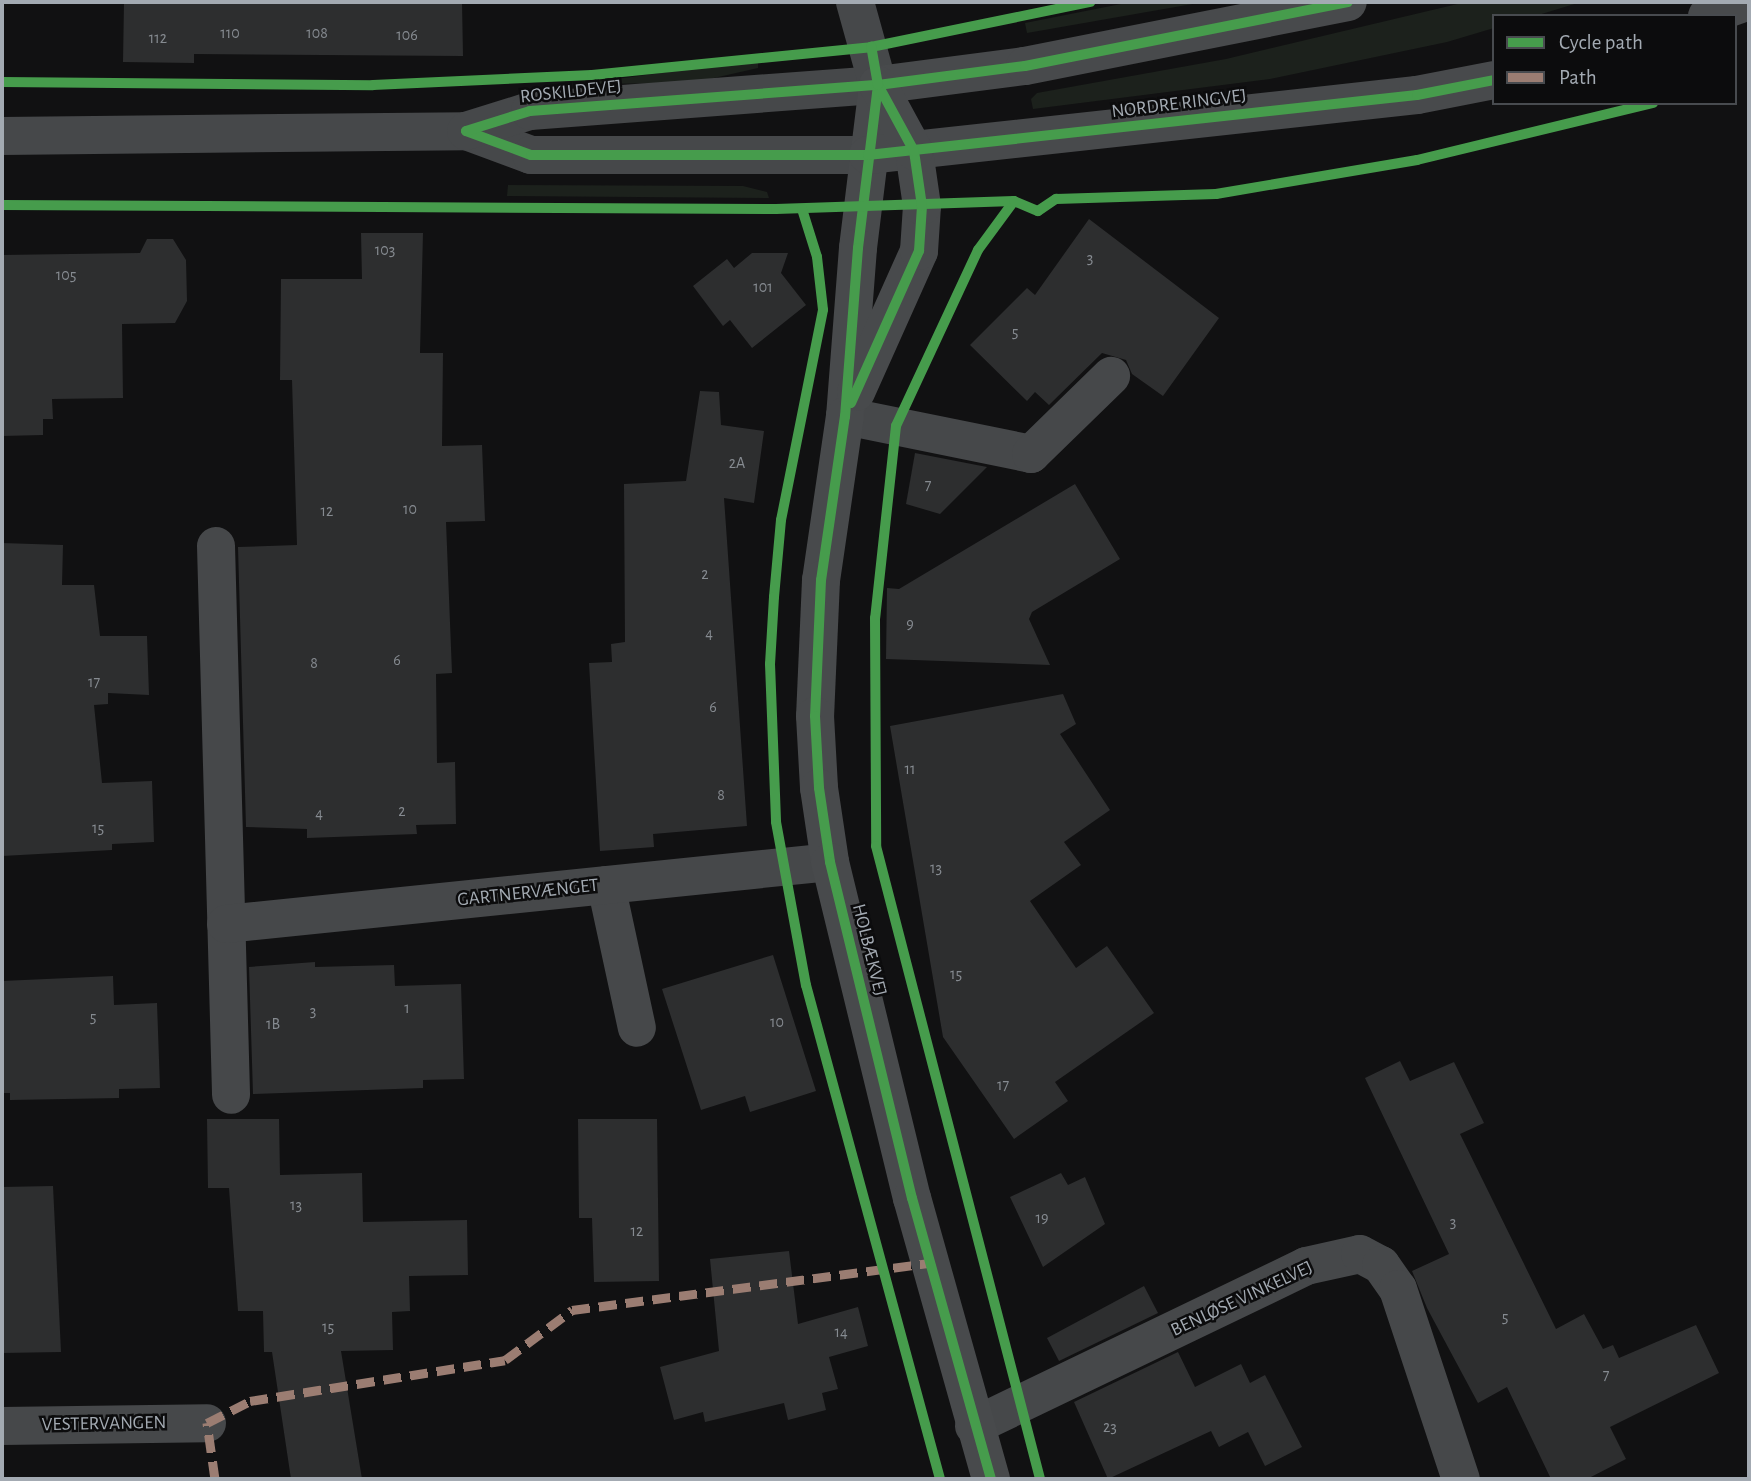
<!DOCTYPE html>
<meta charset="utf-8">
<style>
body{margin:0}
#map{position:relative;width:1751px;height:1481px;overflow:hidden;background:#111112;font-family:"Alegreya Sans",sans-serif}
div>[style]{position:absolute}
.green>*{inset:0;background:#1c211c}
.building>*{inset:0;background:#2d2e2f}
.minor>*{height:38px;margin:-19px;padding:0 19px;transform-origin:19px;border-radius:19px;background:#46484a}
.major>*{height:38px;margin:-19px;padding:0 19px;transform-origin:19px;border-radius:19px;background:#484a4c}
.quiet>*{height:9px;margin-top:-4.5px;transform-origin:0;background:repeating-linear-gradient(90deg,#9b7d72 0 18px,transparent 0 27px)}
.cycleway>*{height:10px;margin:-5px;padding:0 5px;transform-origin:5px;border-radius:5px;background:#469c4c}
span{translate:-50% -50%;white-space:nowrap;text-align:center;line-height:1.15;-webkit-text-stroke:5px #0c0c0d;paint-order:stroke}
.number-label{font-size:16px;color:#868b91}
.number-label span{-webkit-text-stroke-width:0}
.street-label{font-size:19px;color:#a3aab2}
.frame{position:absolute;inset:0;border:4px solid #a3aab2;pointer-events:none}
.legend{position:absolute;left:1492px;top:14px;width:245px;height:91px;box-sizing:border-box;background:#0c0c0d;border:2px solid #484b4f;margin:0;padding:9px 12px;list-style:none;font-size:21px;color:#a3aab2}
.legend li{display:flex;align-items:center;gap:14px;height:35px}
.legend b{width:35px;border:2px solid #484b4f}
</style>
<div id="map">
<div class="green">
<i style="clip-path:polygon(1131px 2px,1204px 2px,1027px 33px,1025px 23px)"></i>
<i style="clip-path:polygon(1466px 2px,1581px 2px,1535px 16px,1494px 16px,1494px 28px,1447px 42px,1270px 79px,1033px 109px,1031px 99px,1037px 93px,1226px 59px)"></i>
<i style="clip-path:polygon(758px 60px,758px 68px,692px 83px,579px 84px)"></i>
<i style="clip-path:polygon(508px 185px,743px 186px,767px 192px,769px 198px,507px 196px)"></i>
</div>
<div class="building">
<i style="clip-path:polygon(124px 2px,462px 2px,463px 56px,194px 54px,194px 63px,123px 62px)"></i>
<i style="clip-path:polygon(1089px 219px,1219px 318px,1163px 396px,1132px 374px,1126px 360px,1102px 353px,1049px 405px,1035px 392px,1027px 401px,970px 345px,1027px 288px,1035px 295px)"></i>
<i style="clip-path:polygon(361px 233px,423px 233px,420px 353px,443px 353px,442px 446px,482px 445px,485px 521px,446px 522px,452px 673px,436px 674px,437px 763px,455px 762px,456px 824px,416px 825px,417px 834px,307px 838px,307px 829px,246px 827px,238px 547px,297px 545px,292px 380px,280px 380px,281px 279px,362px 279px)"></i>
<i style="clip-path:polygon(147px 239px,173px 239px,186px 260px,187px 301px,175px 323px,122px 324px,123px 398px,52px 399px,53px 419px,43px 419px,43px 435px,2px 436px,2px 255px,140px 253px)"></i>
<i style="clip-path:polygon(752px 253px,788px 253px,781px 273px,806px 305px,752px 348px,730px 320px,723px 326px,693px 286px,727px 259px,734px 268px)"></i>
<i style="clip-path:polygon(700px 391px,719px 392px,721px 425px,764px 431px,754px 503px,724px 498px,747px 826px,653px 834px,654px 847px,600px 851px,589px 663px,612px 662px,611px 644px,625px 642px,624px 484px,686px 481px)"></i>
<i style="clip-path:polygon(915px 453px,987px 467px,940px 514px,906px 504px)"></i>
<i style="clip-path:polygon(1075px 484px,1120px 559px,1032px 612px,1029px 619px,1050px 665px,886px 659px,887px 588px,899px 589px)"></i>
<i style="clip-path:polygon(2px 543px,63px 545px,62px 585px,94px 585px,100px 636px,147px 636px,149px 695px,108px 693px,108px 704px,94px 705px,102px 783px,152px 781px,154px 842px,112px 844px,112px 850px,2px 856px)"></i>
<i style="clip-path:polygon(1063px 694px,1076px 724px,1060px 734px,1110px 810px,1064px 842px,1081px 865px,1030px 901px,1076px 968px,1107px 946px,1154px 1013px,1055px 1082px,1068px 1101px,1014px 1139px,943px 1037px,890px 726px)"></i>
<i style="clip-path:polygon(773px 955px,816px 1091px,750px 1112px,745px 1096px,701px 1110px,662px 989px)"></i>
<i style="clip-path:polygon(315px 962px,315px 967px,394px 965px,395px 986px,461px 984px,464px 1079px,423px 1080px,423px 1088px,253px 1094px,249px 967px)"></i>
<i style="clip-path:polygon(113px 976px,114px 1005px,157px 1003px,160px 1088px,119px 1089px,119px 1098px,10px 1100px,10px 1093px,2px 1093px,2px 981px)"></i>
<i style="clip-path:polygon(1400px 1061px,1410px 1081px,1454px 1062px,1484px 1123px,1460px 1134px,1556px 1329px,1584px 1314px,1603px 1349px,1613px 1345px,1619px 1358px,1696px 1325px,1719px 1373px,1610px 1427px,1626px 1459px,1587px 1479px,1551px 1479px,1507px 1387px,1478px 1403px,1427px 1308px,1412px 1271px,1449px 1254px,1365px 1078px)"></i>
<i style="clip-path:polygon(207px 1119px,279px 1119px,280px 1175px,362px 1173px,363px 1222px,467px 1220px,468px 1275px,409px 1276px,410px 1311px,392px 1312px,393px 1350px,341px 1351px,362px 1479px,291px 1479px,272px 1352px,264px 1352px,263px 1311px,238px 1311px,229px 1188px,208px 1188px)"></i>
<i style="clip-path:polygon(578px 1119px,657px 1119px,659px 1281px,594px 1282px,592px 1218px,579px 1218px)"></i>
<i style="clip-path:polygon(1061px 1173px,1068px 1185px,1085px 1177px,1105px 1224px,1043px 1267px,1010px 1197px)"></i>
<i style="clip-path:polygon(53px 1186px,61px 1352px,2px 1353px,2px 1187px)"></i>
<i style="clip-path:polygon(789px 1251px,798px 1324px,858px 1307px,868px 1346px,829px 1357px,838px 1389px,822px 1393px,826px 1410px,788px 1420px,784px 1403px,705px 1422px,703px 1412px,674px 1420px,660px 1367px,719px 1351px,710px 1259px)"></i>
<i style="clip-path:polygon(1144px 1286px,1158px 1313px,1059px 1361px,1047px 1338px)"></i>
<i style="clip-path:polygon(1178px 1352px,1195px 1387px,1241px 1364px,1250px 1383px,1265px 1375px,1302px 1447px,1265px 1466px,1248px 1432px,1219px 1447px,1211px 1431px,1108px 1479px,1074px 1402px)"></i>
</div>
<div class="minor">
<i style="left:466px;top:131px;width:69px;rotate:20.3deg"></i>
<i style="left:531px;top:155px;width:337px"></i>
<i style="left:2px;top:136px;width:464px;rotate:-0.6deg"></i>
<i style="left:466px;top:131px;width:67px;rotate:-17.4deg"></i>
<i style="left:530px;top:111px;width:349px;rotate:-4.3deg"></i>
<i style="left:878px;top:85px;width:86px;rotate:-105.5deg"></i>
<i style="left:845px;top:416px;width:190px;rotate:11.5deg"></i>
<i style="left:1031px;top:454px;width:112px;rotate:-44.3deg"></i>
<i style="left:216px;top:546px;width:549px;rotate:88.43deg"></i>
<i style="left:606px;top:885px;width:146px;rotate:77.8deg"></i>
<i style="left:226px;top:924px;width:607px;rotate:-5.86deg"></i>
<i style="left:2px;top:1426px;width:205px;rotate:-0.8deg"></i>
<i style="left:974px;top:1426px;width:369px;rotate:-25.7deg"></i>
<i style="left:1306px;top:1266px;width:55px;rotate:-12.5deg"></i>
<i style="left:1360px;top:1254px;width:24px;rotate:28deg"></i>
<i style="left:1381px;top:1265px;width:29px;rotate:55deg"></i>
<i style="left:1398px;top:1289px;width:200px;rotate:71.7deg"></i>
</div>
<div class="major">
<i style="left:1707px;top:16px;width:41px;rotate:-19.7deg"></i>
<i style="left:878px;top:85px;width:164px;rotate:97deg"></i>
<i style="left:858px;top:248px;width:169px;rotate:94.4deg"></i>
<i style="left:845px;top:416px;width:166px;rotate:98.3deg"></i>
<i style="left:821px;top:580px;width:136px;rotate:92.5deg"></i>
<i style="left:815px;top:716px;width:72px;rotate:86.8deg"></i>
<i style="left:819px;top:788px;width:75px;rotate:81.5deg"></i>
<i style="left:830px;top:862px;width:346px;rotate:76.3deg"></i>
<i style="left:912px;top:1198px;width:292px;rotate:74.3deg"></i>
<i style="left:878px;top:85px;width:148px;rotate:-7.4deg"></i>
<i style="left:1025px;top:66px;width:329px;rotate:-11.2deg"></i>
<i style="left:868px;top:155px;width:552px;rotate:-6.24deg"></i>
<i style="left:1417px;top:95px;width:78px;rotate:-11deg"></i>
<i style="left:856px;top:392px;width:154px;rotate:-65.9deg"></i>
<i style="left:919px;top:251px;width:45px;rotate:-86.2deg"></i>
<i style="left:922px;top:206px;width:56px;rotate:-98.3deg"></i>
<i style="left:914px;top:151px;width:75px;rotate:-118.6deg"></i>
</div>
<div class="quiet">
<i style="left:215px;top:1479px;width:57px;rotate:-98.1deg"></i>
<i style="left:207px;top:1423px;width:48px;rotate:-27.1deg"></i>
<i style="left:250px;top:1401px;width:258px;rotate:-9.1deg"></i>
<i style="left:505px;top:1360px;width:84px;rotate:-36.7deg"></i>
<i style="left:572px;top:1310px;width:361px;rotate:-7.5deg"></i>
</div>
<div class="cycleway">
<i style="left:2px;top:82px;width:371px;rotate:0.5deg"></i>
<i style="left:373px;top:85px;width:219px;rotate:-2.6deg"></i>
<i style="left:592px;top:75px;width:280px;rotate:-5.7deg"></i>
<i style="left:871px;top:47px;width:224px;rotate:-11.6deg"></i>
<i style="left:878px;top:85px;width:164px;rotate:97deg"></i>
<i style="left:858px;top:248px;width:169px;rotate:94.4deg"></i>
<i style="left:845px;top:416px;width:166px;rotate:98.3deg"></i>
<i style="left:821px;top:580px;width:136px;rotate:92.5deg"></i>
<i style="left:815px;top:716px;width:72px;rotate:86.8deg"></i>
<i style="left:819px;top:788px;width:75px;rotate:81.5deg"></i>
<i style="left:830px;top:862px;width:346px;rotate:76.3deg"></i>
<i style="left:912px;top:1198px;width:292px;rotate:74.3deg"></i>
<i style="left:466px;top:131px;width:69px;rotate:20.3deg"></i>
<i style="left:531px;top:155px;width:337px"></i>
<i style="left:868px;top:155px;width:552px;rotate:-6.24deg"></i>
<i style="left:1417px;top:95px;width:78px;rotate:-11deg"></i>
<i style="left:466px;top:131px;width:67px;rotate:-17.4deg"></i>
<i style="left:530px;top:111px;width:349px;rotate:-4.3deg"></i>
<i style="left:878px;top:85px;width:148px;rotate:-7.4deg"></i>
<i style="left:1025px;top:66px;width:329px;rotate:-11.2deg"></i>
<i style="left:1014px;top:201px;width:61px;rotate:126.3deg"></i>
<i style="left:978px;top:250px;width:194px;rotate:115deg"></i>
<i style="left:896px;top:426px;width:193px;rotate:96.2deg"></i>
<i style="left:875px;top:618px;width:228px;rotate:89.7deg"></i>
<i style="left:876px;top:846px;width:654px;rotate:75.47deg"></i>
<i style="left:2px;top:205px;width:774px;rotate:0.3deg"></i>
<i style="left:776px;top:209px;width:238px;rotate:-1.9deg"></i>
<i style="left:1014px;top:201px;width:26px;rotate:23deg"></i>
<i style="left:1038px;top:211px;width:22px;rotate:-34deg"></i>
<i style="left:1056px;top:199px;width:160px;rotate:-1.8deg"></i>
<i style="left:1216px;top:194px;width:204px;rotate:-9.6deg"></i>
<i style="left:1417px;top:160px;width:243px;rotate:-13.6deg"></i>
<i style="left:802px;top:209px;width:50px;rotate:72.6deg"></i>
<i style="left:817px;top:257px;width:53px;rotate:83.5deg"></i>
<i style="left:823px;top:310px;width:214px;rotate:101.3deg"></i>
<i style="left:781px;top:520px;width:77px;rotate:95.2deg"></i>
<i style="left:774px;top:597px;width:67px;rotate:93.4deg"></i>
<i style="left:770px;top:664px;width:158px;rotate:87.8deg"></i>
<i style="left:776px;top:822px;width:166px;rotate:79.6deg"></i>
<i style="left:806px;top:985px;width:512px;rotate:74.82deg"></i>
<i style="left:851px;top:403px;width:167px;rotate:-65.9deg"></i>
<i style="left:919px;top:251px;width:45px;rotate:-86.2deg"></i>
<i style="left:922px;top:206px;width:56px;rotate:-98.3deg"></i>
<i style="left:914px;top:151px;width:75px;rotate:-118.6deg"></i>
<i style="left:878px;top:85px;width:39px;rotate:-100deg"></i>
</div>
<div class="number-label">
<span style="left:230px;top:33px">110</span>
<span style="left:317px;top:33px">108</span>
<span style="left:407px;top:35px">106</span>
<span style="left:158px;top:38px">112</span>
<span style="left:385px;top:250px">103</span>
<span style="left:1090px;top:258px">3</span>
<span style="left:66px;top:275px">105</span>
<span style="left:763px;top:287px">101</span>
<span style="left:1015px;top:332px">5</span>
<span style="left:737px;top:463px">2A</span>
<span style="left:928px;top:485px">7</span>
<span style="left:410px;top:509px">10</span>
<span style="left:327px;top:511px">12</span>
<span style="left:705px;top:574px">2</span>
<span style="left:910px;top:624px">9</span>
<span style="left:709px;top:633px">4</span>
<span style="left:397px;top:660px">6</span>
<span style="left:314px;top:663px">8</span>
<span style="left:94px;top:682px">17</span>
<span style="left:713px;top:707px">6</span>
<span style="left:910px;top:769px">11</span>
<span style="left:721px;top:795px">8</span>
<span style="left:402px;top:811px">2</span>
<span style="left:319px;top:813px">4</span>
<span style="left:98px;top:828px">15</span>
<span style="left:936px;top:868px">13</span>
<span style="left:956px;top:974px">15</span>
<span style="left:407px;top:1008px">1</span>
<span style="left:313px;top:1011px">3</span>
<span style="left:93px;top:1017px">5</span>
<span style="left:777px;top:1022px">10</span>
<span style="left:273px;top:1024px">1B</span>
<span style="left:1003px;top:1085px">17</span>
<span style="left:296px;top:1205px">13</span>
<span style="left:1042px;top:1218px">19</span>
<span style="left:1453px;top:1222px">3</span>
<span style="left:637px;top:1231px">12</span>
<span style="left:1505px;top:1317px">5</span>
<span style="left:328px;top:1327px">15</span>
<span style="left:841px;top:1332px">14</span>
<span style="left:1606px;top:1375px">7</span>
<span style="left:1110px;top:1427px">23</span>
</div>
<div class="street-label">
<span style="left:571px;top:92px;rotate:-6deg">ROSKILDEVEJ</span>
<span style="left:1179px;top:104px;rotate:-7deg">NORDRE RINGVEJ</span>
<span style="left:528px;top:893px;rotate:-6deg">GARTNERVÆNGET</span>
<span style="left:869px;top:950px;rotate:76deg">HOLBÆKVEJ</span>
<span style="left:1242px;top:1299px;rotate:-25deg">BENLØSE VINKELVEJ</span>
<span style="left:104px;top:1424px;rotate:-1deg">VESTERVANGEN</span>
</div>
<div class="frame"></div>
<ul class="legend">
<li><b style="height:9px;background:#469c4c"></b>Cycle path</li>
<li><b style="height:9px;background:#9b7d72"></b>Path</li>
</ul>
</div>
